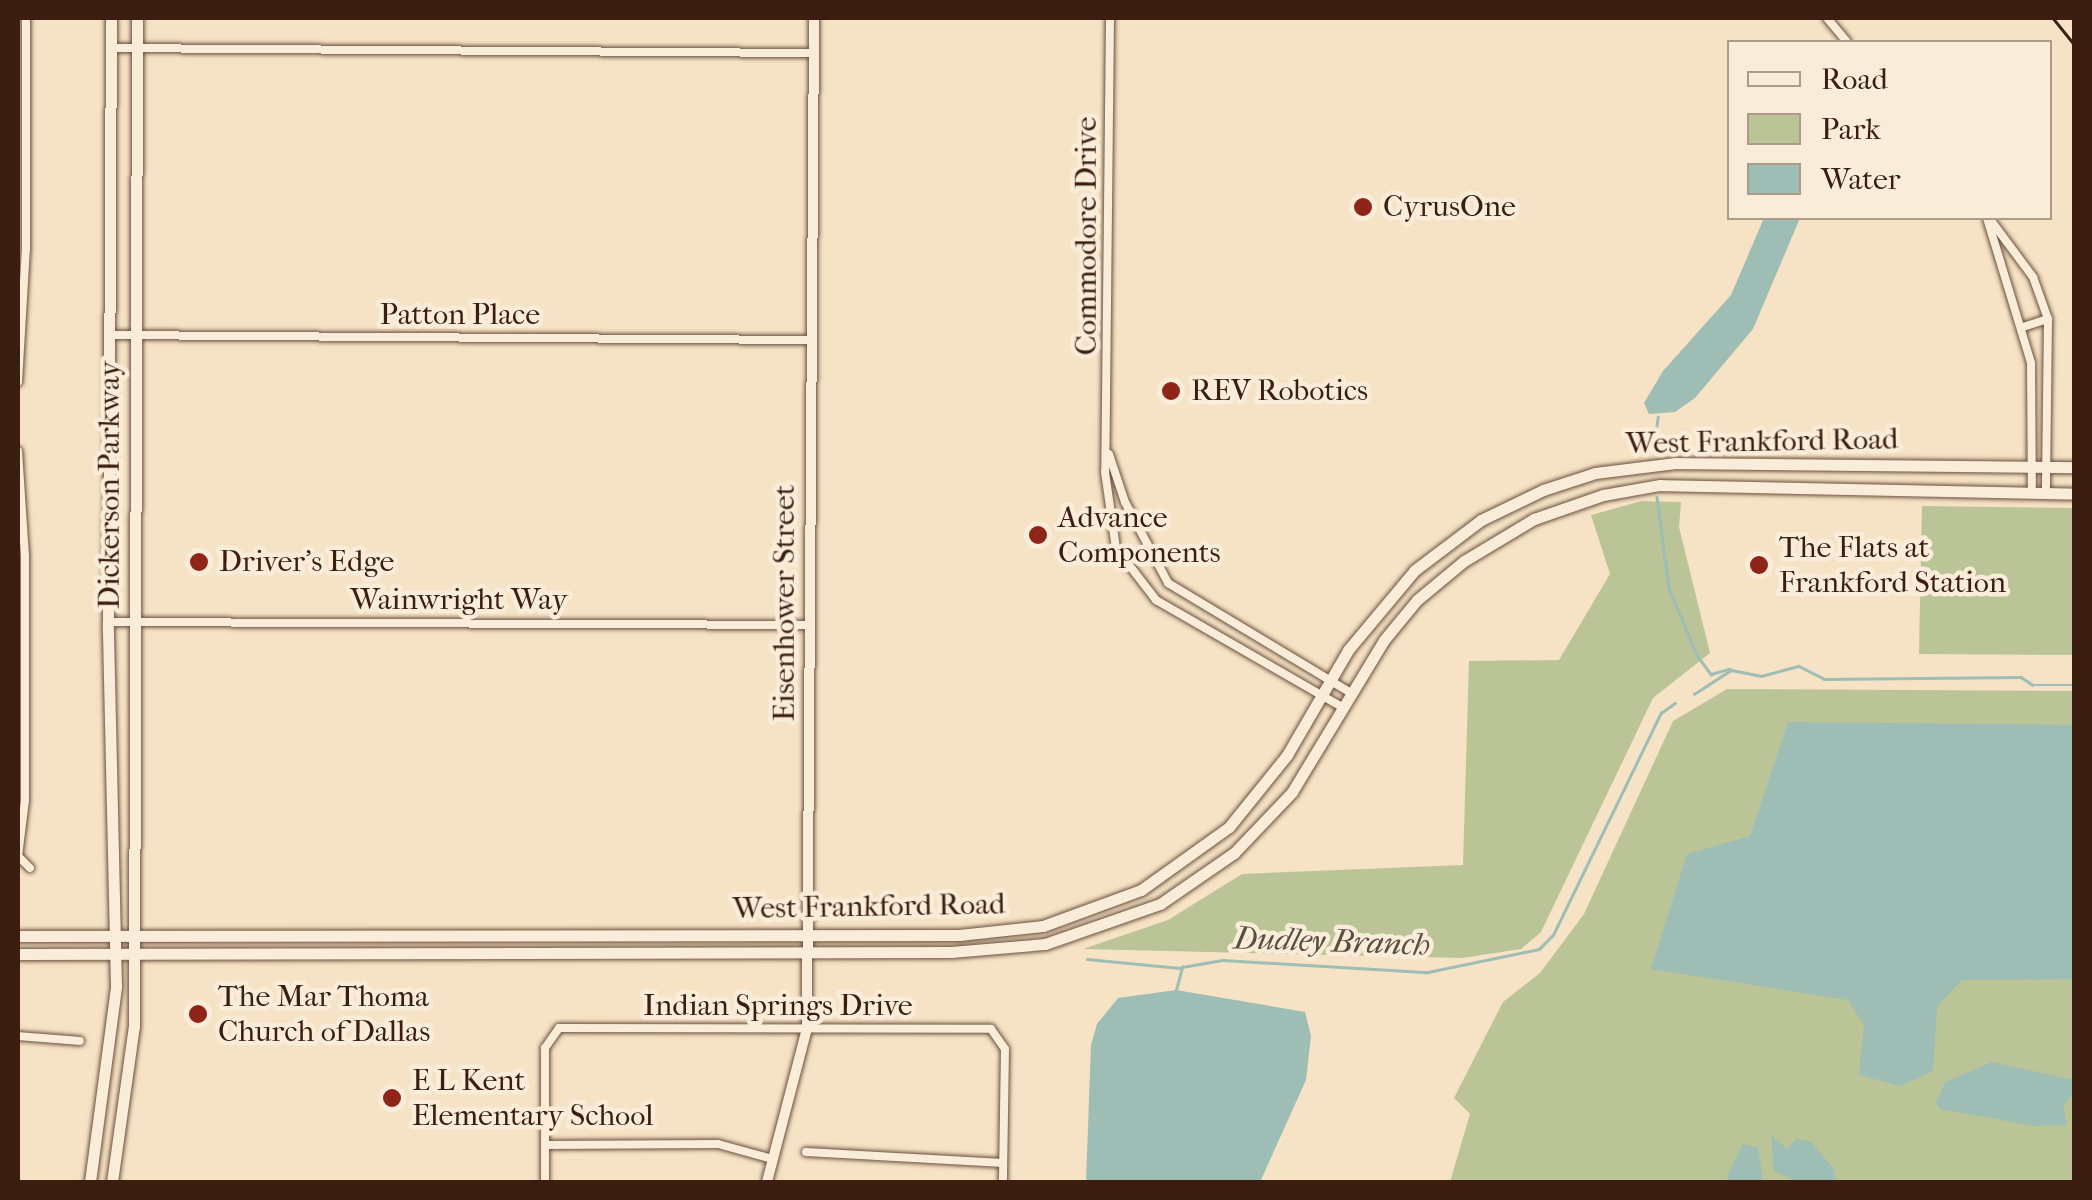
<!DOCTYPE html>
<style>
body{margin:0}
#map{position:relative;width:2092px;height:1200px;overflow:hidden;background:#f6e2c4;font-family:"IM FELL French Canon",serif}
div>[style]{position:absolute}
.green>*{inset:0;background:#bac496}
.water>*{inset:0;background:#9dbdb5}
.stream>*{height:2.5px;margin:-1.25px;padding:0 1.25px;transform-origin:1.25px;border-radius:1.25px;background:#9dbdb5}
.roads{filter:drop-shadow(0 0 2px #6a4f3e) drop-shadow(0 0 2px #6a4f3e)}
.minor>*{height:8px;margin:-4px;padding:0 4px;transform-origin:4px;border-radius:4px;background:#f9ecd9}
.tertiary>*{height:10px;margin:-5px;padding:0 5px;transform-origin:5px;border-radius:5px;background:#f9ecd9}
.secondary>*{height:11px;margin:-5.5px;padding:0 5.5px;transform-origin:5.5px;border-radius:5.5px;background:#f9ecd9}
.tram>*{height:2.5px;margin:-1.25px;padding:0 1.25px;transform-origin:1.25px;border-radius:1.25px;background:#3c1e11}
.dots>*{width:28px;height:28px;translate:-50% -50%;box-sizing:border-box;border:5px solid #f9ecd9;border-radius:50%}
span{translate:-50% -50%;white-space:nowrap;text-align:center;line-height:1.15;-webkit-text-stroke:9px #f9ecd9;paint-order:stroke}
.poi-label{font-size:30px;color:#3c1e11}
.left{translate:0 -50%;text-align:left}
.street-label{font-size:30px;color:#3c1e11}
.water-label{font-size:32px;color:#594e42;font-style:italic}
.frame{position:absolute;inset:0;border:20px solid #3c1e11;pointer-events:none}
.legend{position:absolute;left:1727px;top:40px;width:325px;height:180px;box-sizing:border-box;background:#f9ecd9;border:2px solid #ad9a89;margin:0;padding:12px 18px;list-style:none;font-size:30px;color:#3c1e11}
.legend li{display:flex;align-items:center;gap:20px;height:50px}
.legend b{width:50px;border:2px solid #ad9a89}
</style>
<div id="map">
<div class="green">
<i style="clip-path:polygon(1642px 501px,1681px 502px,1679px 527px,1710px 653px,1653px 698px,1541px 932px,1521px 949px,1462px 958px,1083px 949px,1168px 920px,1242px 874px,1463px 865px,1469px 661px,1559px 660px,1610px 574px,1591px 515px)"></i>
<i style="clip-path:polygon(1922px 506px,2074px 508px,2074px 655px,1919px 654px)"></i>
<i style="clip-path:polygon(1727px 689px,2074px 691px,2074px 1182px,1450px 1182px,1470px 1114px,1454px 1098px,1503px 1002px,1540px 973px,1584px 914px,1673px 721px)"></i>
</div>
<div class="water">
<i style="clip-path:polygon(1764px 218px,1800px 218px,1753px 329px,1695px 398px,1675px 412px,1649px 414px,1644px 403px,1663px 371px,1731px 295px)"></i>
<i style="clip-path:polygon(1788px 722px,2074px 725px,2074px 979px,1962px 980px,1937px 1006px,1933px 1071px,1900px 1086px,1859px 1075px,1864px 1025px,1848px 1000px,1651px 969px,1687px 854px,1750px 836px)"></i>
<i style="clip-path:polygon(1176px 990px,1305px 1012px,1311px 1036px,1306px 1080px,1260px 1182px,1086px 1182px,1091px 1045px,1097px 1024px,1118px 998px)"></i>
<i style="clip-path:polygon(1992px 1062px,2074px 1080px,2074px 1093px,2063px 1106px,2067px 1125px,2034px 1126px,1940px 1109px,1936px 1103px,1945px 1082px)"></i>
<i style="clip-path:polygon(1771px 1135px,1787px 1149px,1796px 1139px,1811px 1142px,1834px 1169px,1836px 1182px,1797px 1182px,1774px 1171px)"></i>
<i style="clip-path:polygon(1743px 1144px,1758px 1148px,1763px 1182px,1731px 1182px,1727px 1176px)"></i>
</div>
<div class="stream">
<i style="left:1653px;top:451px;width:34px;rotate:-82deg"></i>
<i style="left:1657px;top:497px;width:92px;rotate:82.5deg"></i>
<i style="left:1669px;top:588px;width:73px;rotate:67.3deg"></i>
<i style="left:1697px;top:655px;width:24px;rotate:54deg"></i>
<i style="left:1711px;top:674px;width:19px;rotate:-16deg"></i>
<i style="left:1694px;top:694px;width:44px;rotate:-33deg"></i>
<i style="left:1731px;top:670px;width:31px;rotate:11deg"></i>
<i style="left:1761px;top:676px;width:39px;rotate:-15deg"></i>
<i style="left:1799px;top:666px;width:28px;rotate:27deg"></i>
<i style="left:1824px;top:679px;width:197px;rotate:-0.6deg"></i>
<i style="left:2021px;top:677px;width:14px;rotate:34deg"></i>
<i style="left:2033px;top:685px;width:41px"></i>
<i style="left:1087px;top:959px;width:93px;rotate:5.5deg"></i>
<i style="left:1176px;top:990px;width:24px;rotate:-75deg"></i>
<i style="left:1182px;top:967px;width:42px;rotate:-9.7deg"></i>
<i style="left:1223px;top:960px;width:205px;rotate:3.4deg"></i>
<i style="left:1428px;top:972px;width:113px;rotate:-11.7deg"></i>
<i style="left:1539px;top:949px;width:20px;rotate:-45deg"></i>
<i style="left:1553px;top:935px;width:247px;rotate:-64.1deg"></i>
<i style="left:1661px;top:713px;width:17px;rotate:-36deg"></i>
</div>
<div class="roads">
<div class="minor">
<i style="left:1110px;top:18px;width:454px;rotate:90.6deg"></i>
<i style="left:1105px;top:472px;width:77px;rotate:81.8deg"></i>
<i style="left:1116px;top:548px;width:66px;rotate:52.4deg"></i>
<i style="left:1156px;top:600px;width:215px;rotate:29.9deg"></i>
<i style="left:1827px;top:18px;width:31px;rotate:50deg"></i>
<i style="left:111px;top:48px;width:702px;rotate:0.41deg"></i>
<i style="left:1987px;top:218px;width:152px;rotate:73.1deg"></i>
<i style="left:2031px;top:363px;width:130px;rotate:89.6deg"></i>
<i style="left:1989px;top:218px;width:74px;rotate:53.3deg"></i>
<i style="left:2033px;top:277px;width:45px;rotate:70.3deg"></i>
<i style="left:2048px;top:319px;width:175px;rotate:90.7deg"></i>
<i style="left:2023px;top:327px;width:26px;rotate:-18deg"></i>
<i style="left:109px;top:335px;width:703px;rotate:0.41deg"></i>
<i style="left:18px;top:382px;width:133px;rotate:-86.6deg"></i>
<i style="left:26px;top:249px;width:231px;rotate:-90deg"></i>
<i style="left:18px;top:451px;width:105px;rotate:86.2deg"></i>
<i style="left:25px;top:556px;width:244px;rotate:90deg"></i>
<i style="left:25px;top:800px;width:56px;rotate:97.1deg"></i>
<i style="left:1109px;top:454px;width:51px;rotate:71.6deg"></i>
<i style="left:1125px;top:502px;width:92px;rotate:62deg"></i>
<i style="left:1168px;top:583px;width:214px;rotate:31deg"></i>
<i style="left:108px;top:622px;width:702px;rotate:0.24deg"></i>
<i style="left:18px;top:856px;width:17px;rotate:45deg"></i>
<i style="left:18px;top:1036px;width:62px;rotate:4.6deg"></i>
<i style="left:545px;top:1145px;width:173px;rotate:-0.3deg"></i>
<i style="left:718px;top:1144px;width:56px;rotate:15.5deg"></i>
<i style="left:806px;top:1152px;width:197px;rotate:3.2deg"></i>
<i style="left:545px;top:1182px;width:134px;rotate:-90deg"></i>
<i style="left:545px;top:1048px;width:24px;rotate:-55deg"></i>
<i style="left:559px;top:1028px;width:432px;rotate:0.1deg"></i>
<i style="left:991px;top:1029px;width:24px;rotate:55deg"></i>
<i style="left:1005px;top:1049px;width:133px;rotate:90.9deg"></i>
</div>
<div class="tertiary">
<i style="left:767px;top:1182px;width:159px;rotate:-75.4deg"></i>
<i style="left:807px;top:1028px;width:1010px;rotate:-89.6deg"></i>
</div>
<div class="secondary">
<i style="left:18px;top:936px;width:941px;rotate:-0.06deg"></i>
<i style="left:959px;top:935px;width:84px;rotate:-6.1deg"></i>
<i style="left:1043px;top:926px;width:104px;rotate:-20.2deg"></i>
<i style="left:1141px;top:890px;width:108px;rotate:-35.6deg"></i>
<i style="left:1229px;top:827px;width:92px;rotate:-51.1deg"></i>
<i style="left:1287px;top:755px;width:121px;rotate:-59.8deg"></i>
<i style="left:1348px;top:650px;width:104px;rotate:-50.1deg"></i>
<i style="left:1415px;top:570px;width:83px;rotate:-37.1deg"></i>
<i style="left:1481px;top:520px;width:69px;rotate:-25.8deg"></i>
<i style="left:1543px;top:490px;width:55px;rotate:-18.1deg"></i>
<i style="left:1595px;top:473px;width:81px;rotate:-7.1deg"></i>
<i style="left:1675px;top:463px;width:399px;rotate:0.6deg"></i>
<i style="left:18px;top:954px;width:933px;rotate:-0.12deg"></i>
<i style="left:951px;top:952px;width:94px;rotate:-4.9deg"></i>
<i style="left:1045px;top:944px;width:122px;rotate:-19.2deg"></i>
<i style="left:1160px;top:904px;width:90px;rotate:-34.6deg"></i>
<i style="left:1234px;top:853px;width:84px;rotate:-46.4deg"></i>
<i style="left:1292px;top:792px;width:178px;rotate:-58.8deg"></i>
<i style="left:1384px;top:640px;width:52px;rotate:-50.5deg"></i>
<i style="left:1417px;top:600px;width:61px;rotate:-39.7deg"></i>
<i style="left:1464px;top:561px;width:82px;rotate:-31deg"></i>
<i style="left:1534px;top:519px;width:73px;rotate:-19.2deg"></i>
<i style="left:1603px;top:495px;width:58px;rotate:-10deg"></i>
<i style="left:1660px;top:485px;width:414px;rotate:1.2deg"></i>
<i style="left:90px;top:1182px;width:198px;rotate:-82.4deg"></i>
<i style="left:116px;top:986px;width:364px;rotate:-91.3deg"></i>
<i style="left:108px;top:622px;width:604px;rotate:-89.72deg"></i>
<i style="left:112px;top:1182px;width:158px;rotate:-82deg"></i>
<i style="left:134px;top:1026px;width:1008px;rotate:-89.83deg"></i>
</div>
</div>
<div class="tram">
<i style="left:2053px;top:18px;width:33px;rotate:51deg"></i>
</div>
<div class="dots">
<i style="left:1363px;top:207px;background:#8f2418"></i>
<i style="left:1171px;top:391px;background:#8f2418"></i>
<i style="left:1038px;top:535px;background:#8f2418"></i>
<i style="left:199px;top:562px;background:#8f2418"></i>
<i style="left:1759px;top:565px;background:#8f2418"></i>
<i style="left:198px;top:1014px;background:#8f2418"></i>
<i style="left:392px;top:1098px;background:#8f2418"></i>
</div>
<div class="poi-label">
<span class="left" style="left:1383px;top:207px">CyrusOne</span>
<span class="left" style="left:1191px;top:391px">REV Robotics</span>
<span class="left" style="left:1058px;top:535px">Advance<br>Components</span>
<span class="left" style="left:1779px;top:565px">The Flats at<br>Frankford Station</span>
<span class="left" style="left:219px;top:562px">Driver's Edge</span>
<span class="left" style="left:218px;top:1014px">The Mar Thoma<br>Church of Dallas</span>
<span class="left" style="left:412px;top:1098px">E L Kent<br>Elementary School</span>
</div>
<div class="street-label">
<span style="left:1087px;top:236px;rotate:-90deg">Commodore Drive</span>
<span style="left:460px;top:315px">Patton Place</span>
<span style="left:1762px;top:442px;rotate:-1deg">West Frankford Road</span>
<span style="left:110px;top:485px;rotate:-90deg">Dickerson Parkway</span>
<span style="left:459px;top:600px">Wainwright Way</span>
<span style="left:785px;top:603px;rotate:-90deg">Eisenhower Street</span>
<span style="left:869px;top:907px;rotate:-1deg">West Frankford Road</span>
<span style="left:778px;top:1006px">Indian Springs Drive</span>
</div>
<div class="water-label">
<span style="left:1332px;top:942px;rotate:2deg">Dudley Branch</span>
</div>
<div class="frame"></div>
<ul class="legend">
<li><b style="height:12px;background:#f9ecd9"></b>Road</li>
<li><b style="height:28px;background:#bac496"></b>Park</li>
<li><b style="height:28px;background:#9dbdb5"></b>Water</li>
</ul>
</div>
